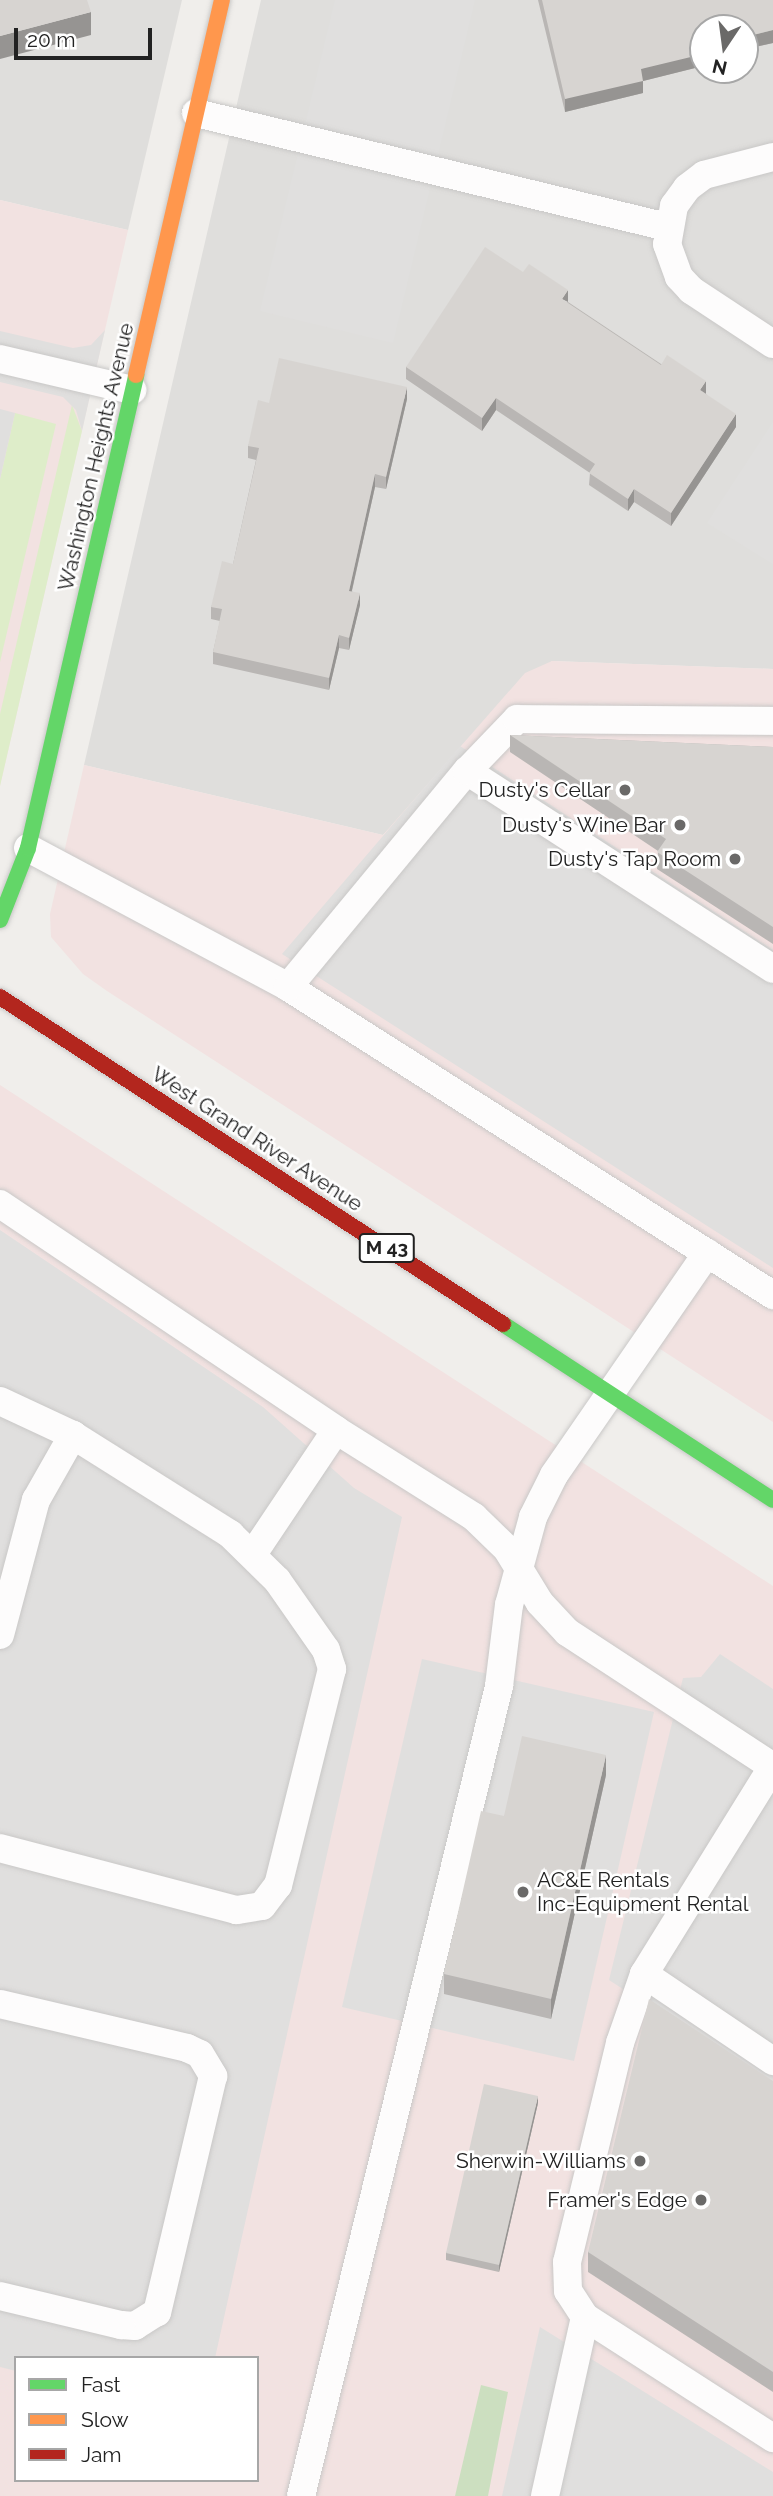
<!DOCTYPE html>
<style>
body{margin:0}
#map{position:relative;width:773px;height:2496px;overflow:hidden;background:#f0eeeb;font-family:Raleway,sans-serif}
div>[style]{position:absolute}
.residential>*{inset:0;background:#dfdedc}
.commercial>*{inset:0;background:#f2e2e1}
.grass>*{inset:0;background:#deedc9}
.forest>*{inset:0;background:#ccdfc0}
.parking>*{inset:0;background:#e0dfde}
.roads{filter:drop-shadow(0 0 2px #c9c8c7) drop-shadow(0 0 2px #c9c8c7)}
.lane>*{height:28px;margin:-14px;padding:0 14px;transform-origin:14px;border-radius:14px;background:#fdfcfc}
.fast>*{height:16px;margin:-8px;padding:0 8px;transform-origin:8px;border-radius:8px;background:#63d668}
.slow>*{height:16px;margin:-8px;padding:0 8px;transform-origin:8px;border-radius:8px;background:#ff974d}
.jam>*{height:16px;margin:-8px;padding:0 8px;transform-origin:8px;border-radius:8px;background:#b3261e}
.wall>*{inset:0;background:#b9b6b4}
.shaded-wall>*{inset:0;background:#969492}
.building>*{inset:0;background:#d7d4d1}
.dots>*{width:19px;height:19px;translate:-50% -50%;box-sizing:border-box;border:4px solid #fff;border-radius:50%}
span{translate:-50% -50%;white-space:nowrap;text-align:center;line-height:1.15;-webkit-text-stroke:5px #fff;paint-order:stroke}
.shield-label span{padding:2px 5px;background:#fff;border:2px solid;border-radius:5px;-webkit-text-stroke-width:0}
.shield-label{font-size:19px;color:#222;font-weight:700}
.street-label{font-size:21px;color:#222}
.poi-label{font-size:21px;color:#222}
.right{translate:-100% -50%;text-align:right}
.left{translate:0 -50%;text-align:left}
.legend{position:absolute;left:14px;top:2356px;width:245px;height:126px;box-sizing:border-box;background:#fff;border:2px solid #a7a7a7;margin:0;padding:9px 12px;list-style:none;font-size:21px;color:#222}
.legend li{display:flex;align-items:center;gap:14px;height:35px}
.legend b{width:35px;border:2px solid #a7a7a7}
.north{position:absolute;left:689px;top:14px;width:70px;height:70px;box-sizing:border-box;background:#fff;border:2px solid #a7a7a7;border-radius:50%;rotate:193deg;font-size:19px;font-weight:700;line-height:28px;text-align:center;color:#222}
.north::after{content:'';display:block;margin:auto;width:24px;height:32px;background:#6a6968;clip-path:polygon(50% 0,100% 100%,50% 72%,0 100%)}
.scale{position:absolute;left:14px;top:28px;width:138px;height:32px;box-sizing:border-box;border:4px solid #222;border-top:0;padding-left:9px;font-size:21px;line-height:24px;white-space:nowrap;color:#222;-webkit-text-stroke:5px #fff;paint-order:stroke}
</style>
<div id="map">
<div class="residential">
<i style="clip-path:polygon(0 0,182px 0,128px 230px,0 200px)"></i>
<i style="clip-path:polygon(evenodd,261px 0,773px 0,773px 669px,552px 661px,383px 835px,84px 765px,261px 0,703px 28px,745px 28px,745px 70px,703px 70px,703px 28px)"></i>
</div>
<div class="commercial">
<i style="clip-path:polygon(0 200px,128px 230px,0 786px)"></i>
<i style="clip-path:polygon(552px 661px,773px 669px,773px 1422px,107px 991px,83px 974px,51px 937px,50px 914px,84px 765px,383px 835px,525px 673px)"></i>
<i style="clip-path:polygon(evenodd,0 1085px,773px 1586px,773px 2496px,0 2496px,0 1085px,16px 2358px,257px 2358px,257px 2480px,16px 2480px,16px 2358px)"></i>
</div>
<div class="grass">
<i style="clip-path:polygon(72px 405px,82px 431px,0 786px,0 714px)"></i>
<i style="clip-path:polygon(15px 413px,56px 424px,0 662px,0 479px)"></i>
</div>
<div class="forest">
<i style="clip-path:polygon(481px 2385px,508px 2392px,488px 2496px,455px 2496px)"></i>
</div>
<div class="parking">
<i style="clip-path:polygon(335px 0,475px 0,393px 343px,260px 311px)"></i>
<i style="clip-path:polygon(105px 330px,82px 431px,76px 410px,63px 397px,0 382px,0 331px,73px 348px,91px 345px)"></i>
<i style="clip-path:polygon(0 409px,15px 413px,0 479px)"></i>
<i style="clip-path:polygon(773px 422px,773px 564px,707px 523px)"></i>
<i style="clip-path:polygon(460px 746px,773px 950px,773px 1268px,282px 954px)"></i>
<i style="clip-path:polygon(0 1230px,263px 1407px,354px 1488px,402px 1517px,215px 2358px,16px 2358px,16px 2371px,0 2367px)"></i>
<i style="clip-path:polygon(720px 1654px,773px 1689px,773px 2087px,609px 1980px,683px 1678px,701px 1677px)"></i>
<i style="clip-path:polygon(422px 1659px,654px 1712px,574px 2061px,342px 2007px)"></i>
<i style="clip-path:polygon(540px 2327px,773px 2472px,773px 2496px,502px 2496px)"></i>
</div>
<div class="roads">
<div class="lane">
<i style="left:196px;top:113px;width:486px;rotate:13.6deg"></i>
<i style="left:773px;top:157px;width:71px;rotate:165.4deg"></i>
<i style="left:704px;top:175px;width:21px;rotate:143deg"></i>
<i style="left:687px;top:188px;width:22px;rotate:126deg"></i>
<i style="left:674px;top:206px;width:39px;rotate:100deg"></i>
<i style="left:667px;top:244px;width:35px;rotate:70deg"></i>
<i style="left:679px;top:277px;width:18px;rotate:47deg"></i>
<i style="left:691px;top:290px;width:98px;rotate:33.4deg"></i>
<i style="left:0;top:359px;width:136px;rotate:13.2deg"></i>
<i style="left:467px;top:771px;width:364px;rotate:32.9deg"></i>
<i style="left:28px;top:848px;width:295px;rotate:28.1deg"></i>
<i style="left:288px;top:987px;width:575px;rotate:32.42deg"></i>
<i style="left:288px;top:987px;width:281px;rotate:-50.4deg"></i>
<i style="left:467px;top:771px;width:72px;rotate:-46.1deg"></i>
<i style="left:517px;top:719px;width:256px;rotate:0.4deg"></i>
<i style="left:0;top:1204px;width:405px;rotate:33.9deg"></i>
<i style="left:336px;top:1430px;width:163px;rotate:32.2deg"></i>
<i style="left:474px;top:1517px;width:46px;rotate:44.1deg"></i>
<i style="left:507px;top:1549px;width:63px;rotate:58.6deg"></i>
<i style="left:540px;top:1603px;width:40px;rotate:47deg"></i>
<i style="left:567px;top:1632px;width:246px;rotate:33.2deg"></i>
<i style="left:0;top:1401px;width:81px;rotate:25deg"></i>
<i style="left:73px;top:1435px;width:186px;rotate:32.2deg"></i>
<i style="left:230px;top:1534px;width:66px;rotate:44.4deg"></i>
<i style="left:277px;top:1580px;width:85px;rotate:55deg"></i>
<i style="left:326px;top:1650px;width:20px;rotate:72deg"></i>
<i style="left:332px;top:1669px;width:223px;rotate:104deg"></i>
<i style="left:278px;top:1885px;width:26px;rotate:127deg"></i>
<i style="left:262px;top:1906px;width:26px;rotate:171deg"></i>
<i style="left:236px;top:1910px;width:244px;rotate:-165.3deg"></i>
<i style="left:253px;top:1554px;width:149px;rotate:-56.2deg"></i>
<i style="left:0;top:1635px;width:140px;rotate:-75.1deg"></i>
<i style="left:36px;top:1500px;width:75px;rotate:-60.4deg"></i>
<i style="left:773px;top:1766px;width:245px;rotate:121.8deg"></i>
<i style="left:644px;top:1974px;width:156px;rotate:34deg"></i>
<i style="left:644px;top:1974px;width:73px;rotate:109.2deg"></i>
<i style="left:620px;top:2043px;width:225px;rotate:103.6deg"></i>
<i style="left:567px;top:2262px;width:29px;rotate:88deg"></i>
<i style="left:568px;top:2291px;width:31px;rotate:57deg"></i>
<i style="left:585px;top:2317px;width:224px;rotate:32.8deg"></i>
<i style="left:0;top:2004px;width:192px;rotate:13.2deg"></i>
<i style="left:187px;top:2048px;width:14px;rotate:25deg"></i>
<i style="left:200px;top:2054px;width:26px;rotate:59deg"></i>
<i style="left:213px;top:2076px;width:243px;rotate:103.3deg"></i>
<i style="left:157px;top:2312px;width:26px;rotate:148deg"></i>
<i style="left:135px;top:2326px;width:14px;rotate:-176deg"></i>
<i style="left:121px;top:2325px;width:124px;rotate:-166.5deg"></i>
<i style="left:301px;top:2496px;width:834px;rotate:-76.26deg"></i>
<i style="left:499px;top:1686px;width:82px;rotate:-83deg"></i>
<i style="left:509px;top:1605px;width:91px;rotate:-74.7deg"></i>
<i style="left:533px;top:1517px;width:47px;rotate:-63.4deg"></i>
<i style="left:554px;top:1475px;width:270px;rotate:-55.4deg"></i>
<i style="left:545px;top:2496px;width:183px;rotate:-77.4deg"></i>
</div>
<div class="fast">
<i style="left:0;top:920px;width:77px;rotate:-68.7deg"></i>
<i style="left:28px;top:848px;width:485px;rotate:-77.1deg"></i>
<i style="left:503px;top:1324px;width:322px;rotate:33.1deg"></i>
</div>
<div class="slow">
<i style="left:136px;top:375px;width:385px;rotate:-77.1deg"></i>
</div>
<div class="jam">
<i style="left:0;top:997px;width:600px;rotate:33.03deg"></i>
</div>
</div>
<div class="wall">
<i style="clip-path:polygon(538px 0,773px 0,773px 43px,695px 61px,695px 68px,643px 81px,643px 93px,565px 112px)"></i>
<i style="clip-path:polygon(568px 302px,706px 394px,736px 427px,671px 526px,634px 502px,628px 511px,589px 485px,590px 473px,496px 410px,482px 431px,406px 379px,406px 367px)"></i>
<i style="clip-path:polygon(407px 399px,386px 489px,375px 487px,352px 591px,360px 605px,349px 650px,339px 648px,329px 690px,213px 664px,213px 652px,220px 621px,211px 619px,211px 607px,233px 564px,256px 460px,248px 458px,248px 446px,269px 403px)"></i>
<i style="clip-path:polygon(510px 735px,773px 747px,773px 944px,657px 869px,658px 851px,510px 752px)"></i>
<i style="clip-path:polygon(606px 1775px,551px 2019px,444px 1994px,444px 1974px,504px 1816px)"></i>
<i style="clip-path:polygon(773px 2081px,773px 2392px,588px 2272px,588px 2252px)"></i>
<i style="clip-path:polygon(538px 2103px,499px 2272px,446px 2260px,446px 2253px)"></i>
</div>
<div class="shaded-wall">
<i style="clip-path:polygon(91px 12px,91px 35px,0 59px,0 36px)"></i>
<i style="clip-path:polygon(773px 30px,773px 43px,745px 49px,745px 37px)"></i>
<i style="clip-path:polygon(703px 47px,703px 59px,695px 61px,695px 68px,643px 81px,643px 93px,565px 112px,565px 99px,641px 69px,694px 49px)"></i>
<i style="clip-path:polygon(568px 290px,568px 302px,562px 299px)"></i>
<i style="clip-path:polygon(706px 381px,706px 394px,700px 390px)"></i>
<i style="clip-path:polygon(407px 387px,407px 399px,386px 489px,386px 477px)"></i>
<i style="clip-path:polygon(496px 398px,496px 410px,482px 431px,482px 418px)"></i>
<i style="clip-path:polygon(736px 414px,736px 427px,671px 526px,671px 513px)"></i>
<i style="clip-path:polygon(375px 474px,375px 487px,349px 603px,349px 591px)"></i>
<i style="clip-path:polygon(634px 489px,634px 502px,628px 511px,628px 499px)"></i>
<i style="clip-path:polygon(360px 593px,360px 605px,349px 650px,349px 638px)"></i>
<i style="clip-path:polygon(339px 635px,339px 648px,329px 690px,329px 678px)"></i>
<i style="clip-path:polygon(606px 1755px,606px 1775px,551px 2019px,551px 1999px)"></i>
<i style="clip-path:polygon(538px 2096px,538px 2103px,499px 2272px,499px 2265px)"></i>
</div>
<div class="building">
<i style="clip-path:polygon(0 0,87px 0,91px 12px,0 36px)"></i>
<i style="clip-path:polygon(542px 0,773px 0,773px 30px,745px 37px,745px 28px,703px 28px,703px 47px,694px 49px,695px 56px,641px 69px,643px 81px,565px 99px)"></i>
<i style="clip-path:polygon(485px 247px,523px 272px,529px 264px,568px 290px,562px 299px,661px 365px,667px 355px,706px 381px,700px 390px,736px 414px,671px 513px,634px 489px,628px 499px,589px 473px,595px 464px,496px 398px,482px 418px,406px 367px)"></i>
<i style="clip-path:polygon(279px 358px,407px 387px,386px 477px,375px 474px,349px 591px,360px 593px,349px 638px,339px 635px,329px 678px,213px 652px,222px 609px,211px 607px,222px 561px,233px 564px,259px 448px,248px 446px,258px 400px,269px 403px)"></i>
<i style="clip-path:polygon(510px 735px,773px 747px,773px 927px,657px 852px,666px 839px)"></i>
<i style="clip-path:polygon(522px 1736px,606px 1755px,551px 1999px,444px 1974px,481px 1811px,504px 1816px)"></i>
<i style="clip-path:polygon(649px 1999px,773px 2081px,773px 2372px,588px 2252px)"></i>
<i style="clip-path:polygon(484px 2084px,538px 2096px,499px 2265px,446px 2253px)"></i>
</div>
<div class="dots">
<i style="left:625px;top:790px;background:#6a6968"></i>
<i style="left:680px;top:825px;background:#6a6968"></i>
<i style="left:735px;top:859px;background:#6a6968"></i>
<i style="left:523px;top:1892px;background:#6a6968"></i>
<i style="left:640px;top:2161px;background:#6a6968"></i>
<i style="left:701px;top:2200px;background:#6a6968"></i>
</div>
<div class="shield-label">
<span style="left:387px;top:1248px">M 43</span>
</div>
<div class="street-label">
<span style="left:96px;top:457px;rotate:-77deg">Washington Heights Avenue</span>
<span style="left:257px;top:1139px;rotate:33deg">West Grand River Avenue</span>
</div>
<div class="poi-label">
<span class="right" style="left:611px;top:790px">Dusty's Cellar</span>
<span class="right" style="left:666px;top:825px">Dusty's Wine Bar</span>
<span class="right" style="left:721px;top:859px">Dusty's Tap Room</span>
<span class="left" style="left:537px;top:1892px">AC&amp;E Rentals<br>Inc-Equipment Rental</span>
<span class="right" style="left:626px;top:2161px">Sherwin-Williams</span>
<span class="right" style="left:687px;top:2200px">Framer's Edge</span>
</div>
<ul class="legend">
<li><b style="height:9px;background:#63d668"></b>Fast</li>
<li><b style="height:9px;background:#ff974d"></b>Slow</li>
<li><b style="height:9px;background:#b3261e"></b>Jam</li>
</ul>
<div class="north">N</div>
<div class="scale">20 m</div>
</div>
